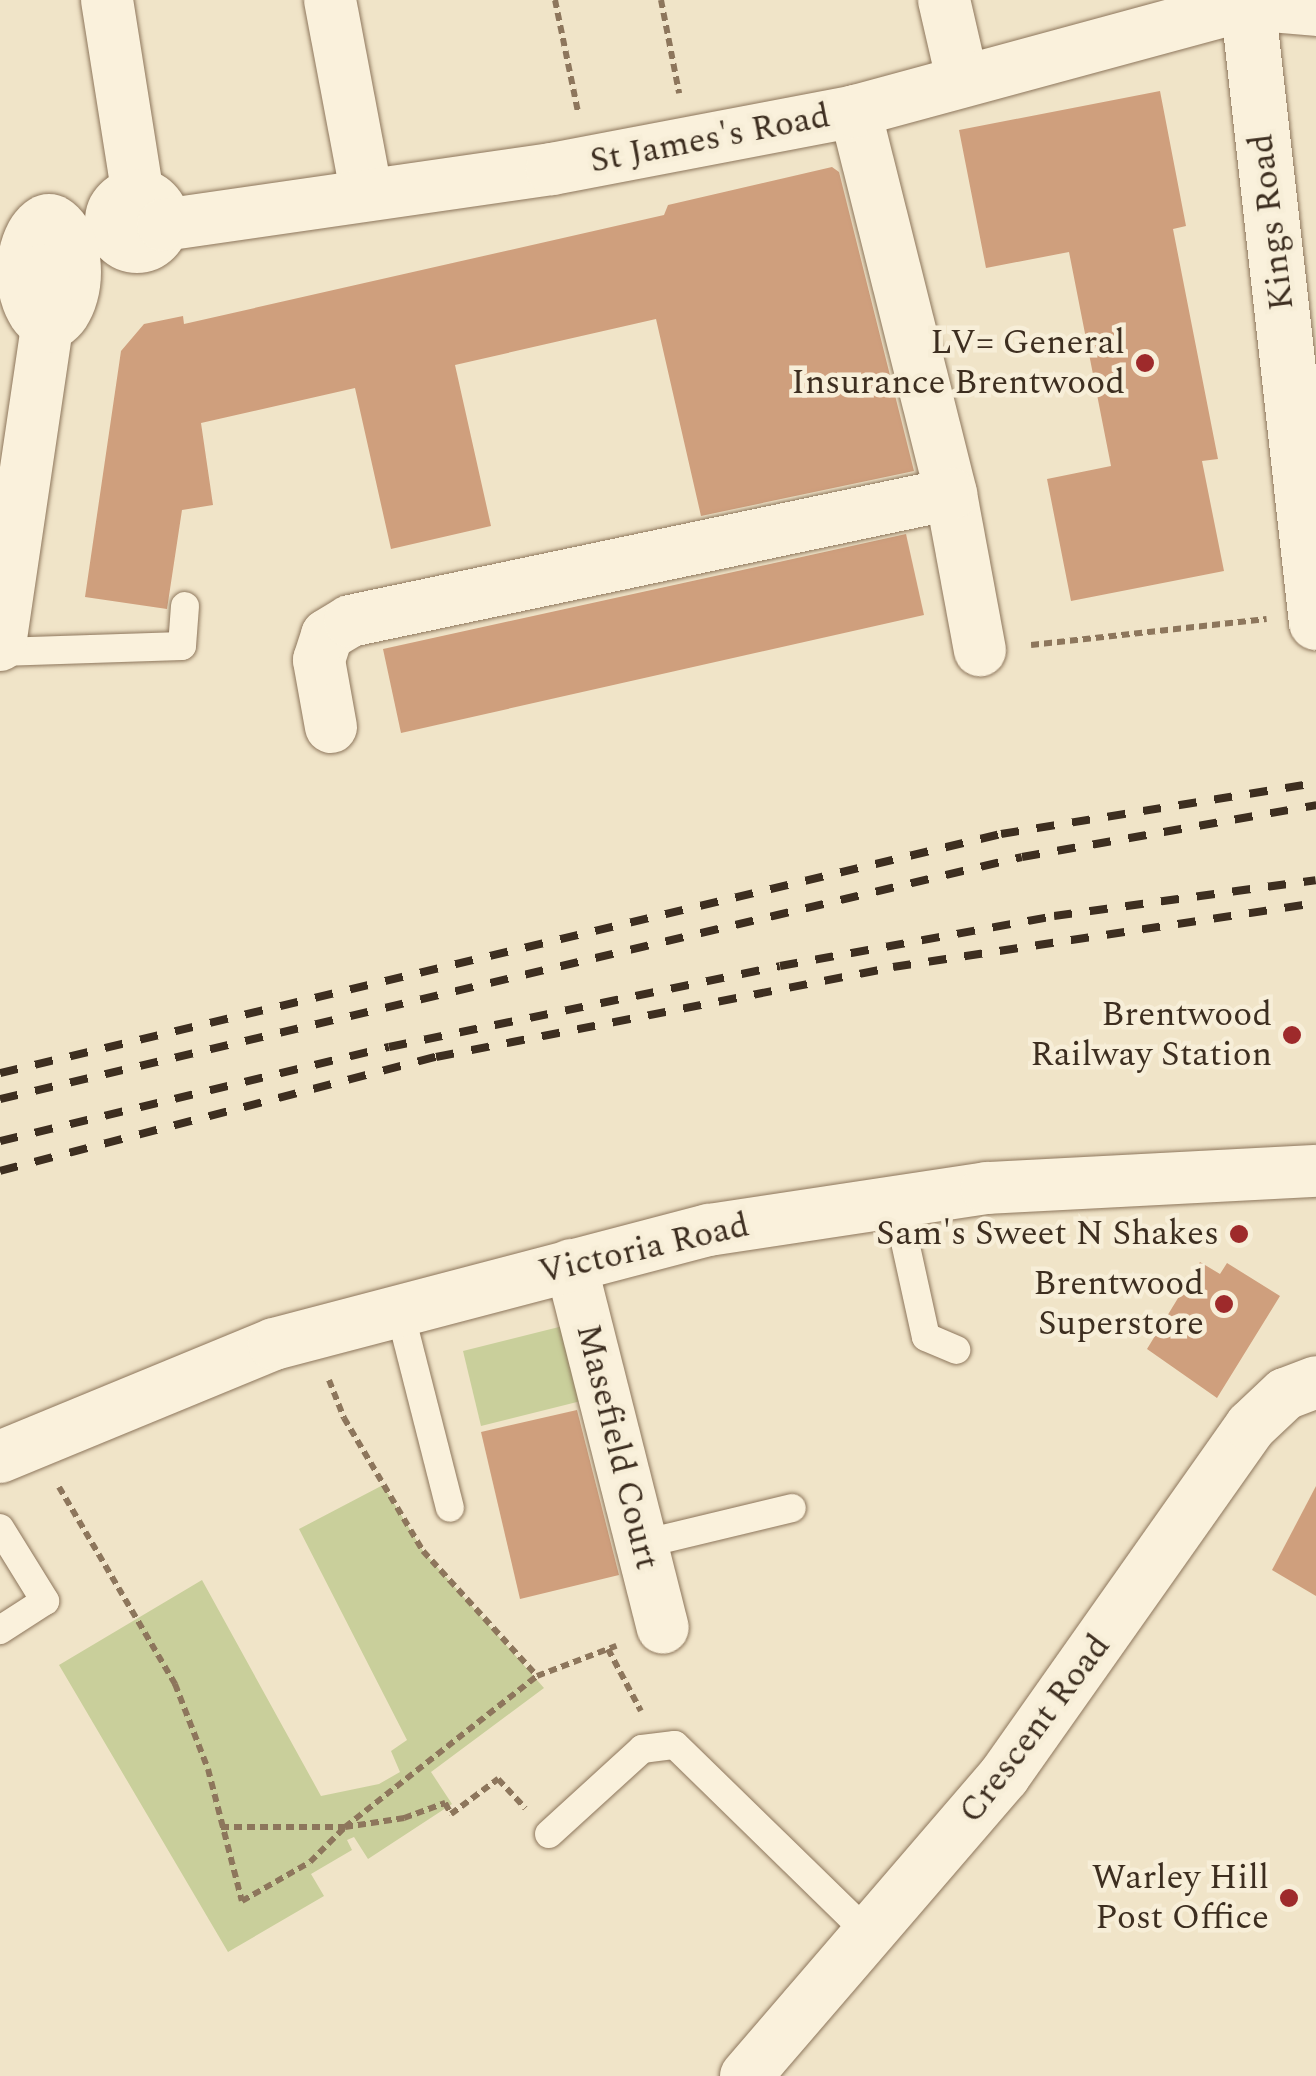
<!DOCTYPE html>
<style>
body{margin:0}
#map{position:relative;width:1316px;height:2076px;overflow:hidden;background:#f0e4c8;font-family:Spectral,serif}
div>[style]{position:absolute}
.green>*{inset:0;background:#c9cf9b}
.building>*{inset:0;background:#cf9f7d}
.path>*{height:6px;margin-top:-3px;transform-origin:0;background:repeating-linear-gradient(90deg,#8d765c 0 8px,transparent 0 13px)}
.roads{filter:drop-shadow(0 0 2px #8d765c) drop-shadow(0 0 2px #8d765c)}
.lane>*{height:28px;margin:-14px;padding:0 14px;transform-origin:14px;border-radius:14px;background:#faf1dc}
.street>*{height:52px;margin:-26px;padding:0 26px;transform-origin:26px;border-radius:26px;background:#faf1dc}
.street>.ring{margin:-26px;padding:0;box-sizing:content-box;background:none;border:52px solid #faf1dc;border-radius:50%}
.secondary>*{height:55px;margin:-27.5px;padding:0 27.5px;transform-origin:27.5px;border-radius:27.5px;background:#faf1dc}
.rail>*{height:8px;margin-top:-4px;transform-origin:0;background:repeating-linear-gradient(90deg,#3d2e20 0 18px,transparent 0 36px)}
.dots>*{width:28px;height:28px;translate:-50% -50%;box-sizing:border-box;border:5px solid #f7eed8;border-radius:50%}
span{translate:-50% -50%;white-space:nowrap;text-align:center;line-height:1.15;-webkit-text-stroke:9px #f7eed8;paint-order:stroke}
.street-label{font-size:35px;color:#3d2e20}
.poi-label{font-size:35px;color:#3d2e20}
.right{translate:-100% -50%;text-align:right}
</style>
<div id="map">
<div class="green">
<i style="clip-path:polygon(567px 1325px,585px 1400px,481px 1426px,463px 1351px)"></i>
<i style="clip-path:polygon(383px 1485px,423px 1551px,544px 1688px,431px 1772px,452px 1804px,368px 1859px,354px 1837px,347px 1840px,352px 1850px,311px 1874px,324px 1896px,228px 1952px,59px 1665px,202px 1580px,321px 1796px,379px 1784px,400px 1772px,391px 1751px,407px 1740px,299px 1529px)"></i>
</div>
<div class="building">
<i style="clip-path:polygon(1160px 91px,1186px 226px,1173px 229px,1218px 459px,1202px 461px,1224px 571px,1071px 601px,1047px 479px,1111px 466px,1069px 252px,986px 268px,959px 130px)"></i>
<i style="clip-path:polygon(832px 167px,839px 172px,914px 471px,701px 516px,656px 319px,455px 365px,491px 526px,391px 549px,355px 388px,201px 423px,213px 505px,182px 510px,167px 609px,85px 597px,121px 351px,144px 324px,183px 316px,184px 324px,664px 215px,668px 205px)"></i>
<i style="clip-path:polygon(906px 534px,924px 615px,401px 733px,383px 649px)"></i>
<i style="clip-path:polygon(1200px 1262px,1220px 1274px,1227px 1263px,1280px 1296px,1217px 1398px,1147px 1349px)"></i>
<i style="clip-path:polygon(577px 1410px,619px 1575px,520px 1599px,481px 1432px)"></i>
<i style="clip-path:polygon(1316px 1486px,1316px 1596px,1272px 1570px)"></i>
</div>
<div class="path">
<i style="left:555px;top:0;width:114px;rotate:78.4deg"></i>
<i style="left:661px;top:0;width:95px;rotate:79deg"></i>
<i style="left:1031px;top:645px;width:237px;rotate:-6.3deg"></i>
<i style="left:329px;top:1380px;width:41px;rotate:68.5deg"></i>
<i style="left:344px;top:1418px;width:155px;rotate:59.3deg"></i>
<i style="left:423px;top:1551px;width:169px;rotate:47.6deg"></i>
<i style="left:59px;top:1487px;width:229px;rotate:59.5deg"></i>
<i style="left:175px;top:1684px;width:91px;rotate:68.8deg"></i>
<i style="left:208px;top:1769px;width:136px;rotate:75.6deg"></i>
<i style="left:242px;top:1901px;width:78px;rotate:-29.8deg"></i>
<i style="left:310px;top:1862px;width:49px;rotate:-45deg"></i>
<i style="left:345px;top:1827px;width:60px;rotate:-8.7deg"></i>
<i style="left:404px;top:1818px;width:44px;rotate:-20.1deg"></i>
<i style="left:445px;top:1803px;width:13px;rotate:61deg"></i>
<i style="left:451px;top:1814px;width:59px;rotate:-36.7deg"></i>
<i style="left:498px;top:1779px;width:40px;rotate:47deg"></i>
<i style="left:608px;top:1649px;width:70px;rotate:62deg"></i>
<i style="left:221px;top:1827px;width:124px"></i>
<i style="left:345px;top:1827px;width:244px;rotate:-38.2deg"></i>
<i style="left:537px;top:1676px;width:85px;rotate:-20.8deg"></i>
</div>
<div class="roads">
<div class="lane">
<i style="left:0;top:652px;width:182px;rotate:-1.9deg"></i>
<i style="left:182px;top:646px;width:40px;rotate:-85.7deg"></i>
<i style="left:896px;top:1201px;width:139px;rotate:77.6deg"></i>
<i style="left:926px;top:1337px;width:33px;rotate:23deg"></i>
<i style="left:399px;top:1308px;width:206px;rotate:75.7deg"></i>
<i style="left:0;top:1528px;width:86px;rotate:58.3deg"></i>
<i style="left:45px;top:1601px;width:54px;rotate:147.2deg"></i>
<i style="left:642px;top:1544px;width:154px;rotate:-13.5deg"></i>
<i style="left:549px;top:1834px;width:126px;rotate:-42.4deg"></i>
<i style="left:642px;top:1749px;width:33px;rotate:-7deg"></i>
<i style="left:675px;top:1745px;width:274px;rotate:44.3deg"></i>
</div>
<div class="street">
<i style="left:107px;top:0;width:197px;rotate:81deg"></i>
<i style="left:330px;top:0;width:198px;rotate:79.3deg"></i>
<i style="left:944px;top:0;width:80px;rotate:77deg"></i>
<i style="left:855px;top:111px;width:395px;rotate:75.9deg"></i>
<i style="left:951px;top:494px;width:159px;rotate:79.5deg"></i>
<i class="ring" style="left:111px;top:195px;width:0;height:0"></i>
<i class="ring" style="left:23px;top:220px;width:-2px;height:-2px"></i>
<i style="left:163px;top:225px;width:393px;rotate:-8.2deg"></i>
<i style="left:552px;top:169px;width:309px;rotate:-10.8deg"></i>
<i style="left:855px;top:111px;width:407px;rotate:-15.2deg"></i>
<i style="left:1248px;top:4px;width:68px;rotate:5deg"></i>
<i style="left:0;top:645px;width:321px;rotate:-81.6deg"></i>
<i style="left:47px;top:327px;width:57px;rotate:-94deg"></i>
<i style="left:331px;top:727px;width:68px;rotate:-100.2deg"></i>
<i style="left:319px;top:660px;width:26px;rotate:-72deg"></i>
<i style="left:327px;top:635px;width:27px;rotate:-31deg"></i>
<i style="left:350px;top:621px;width:614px;rotate:-11.93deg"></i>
<i style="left:571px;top:1265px;width:374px;rotate:75.8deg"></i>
<i style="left:0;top:1457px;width:296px;rotate:-22.4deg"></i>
<i style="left:274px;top:1344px;width:450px;rotate:-14.7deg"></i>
<i style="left:709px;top:1230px;width:281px;rotate:-8.6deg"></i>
<i style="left:987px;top:1188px;width:329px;rotate:-3deg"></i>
<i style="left:746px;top:2076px;width:396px;rotate:-49.3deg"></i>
<i style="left:1004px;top:1776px;width:428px;rotate:-54.8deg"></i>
<i style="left:1251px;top:1426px;width:47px;rotate:-43.3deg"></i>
<i style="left:1285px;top:1394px;width:33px;rotate:-21deg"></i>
</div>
<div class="secondary">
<i style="left:1247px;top:0;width:626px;rotate:83.67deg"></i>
</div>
</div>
<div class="rail">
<i style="left:0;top:1073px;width:1029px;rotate:-13.43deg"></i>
<i style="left:1001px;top:834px;width:319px;rotate:-9.2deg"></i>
<i style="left:0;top:1099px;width:1050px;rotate:-13.32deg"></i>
<i style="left:1022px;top:857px;width:299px;rotate:-10deg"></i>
<i style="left:0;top:1141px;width:400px;rotate:-13.6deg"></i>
<i style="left:389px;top:1047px;width:399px;rotate:-11.7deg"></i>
<i style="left:780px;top:966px;width:279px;rotate:-10.3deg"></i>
<i style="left:1054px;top:916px;width:264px;rotate:-7.8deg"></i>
<i style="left:0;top:1171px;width:451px;rotate:-14.7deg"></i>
<i style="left:436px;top:1057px;width:466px;rotate:-11.1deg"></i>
<i style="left:893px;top:967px;width:428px;rotate:-8.6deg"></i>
</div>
<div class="dots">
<i style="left:1145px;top:363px;background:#9e2a2b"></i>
<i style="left:1292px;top:1035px;background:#9e2a2b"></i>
<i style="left:1239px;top:1234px;background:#9e2a2b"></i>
<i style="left:1224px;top:1304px;background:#9e2a2b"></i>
<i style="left:1289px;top:1898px;background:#9e2a2b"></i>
</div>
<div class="street-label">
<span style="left:710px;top:139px;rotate:-11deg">St James's Road</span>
<span style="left:1272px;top:222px;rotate:-97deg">Kings Road</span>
<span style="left:644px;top:1249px;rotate:-13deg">Victoria Road</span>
<span style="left:617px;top:1447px;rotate:76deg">Masefield Court</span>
<span style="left:1035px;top:1729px;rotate:-53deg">Crescent Road</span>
</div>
<div class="poi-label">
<span class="right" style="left:1125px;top:363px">LV= General<br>Insurance Brentwood</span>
<span class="right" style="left:1272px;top:1035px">Brentwood<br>Railway Station</span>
<span class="right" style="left:1219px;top:1234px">Sam's Sweet N Shakes</span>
<span class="right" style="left:1204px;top:1304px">Brentwood<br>Superstore</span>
<span class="right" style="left:1269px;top:1898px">Warley Hill<br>Post Office</span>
</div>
</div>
